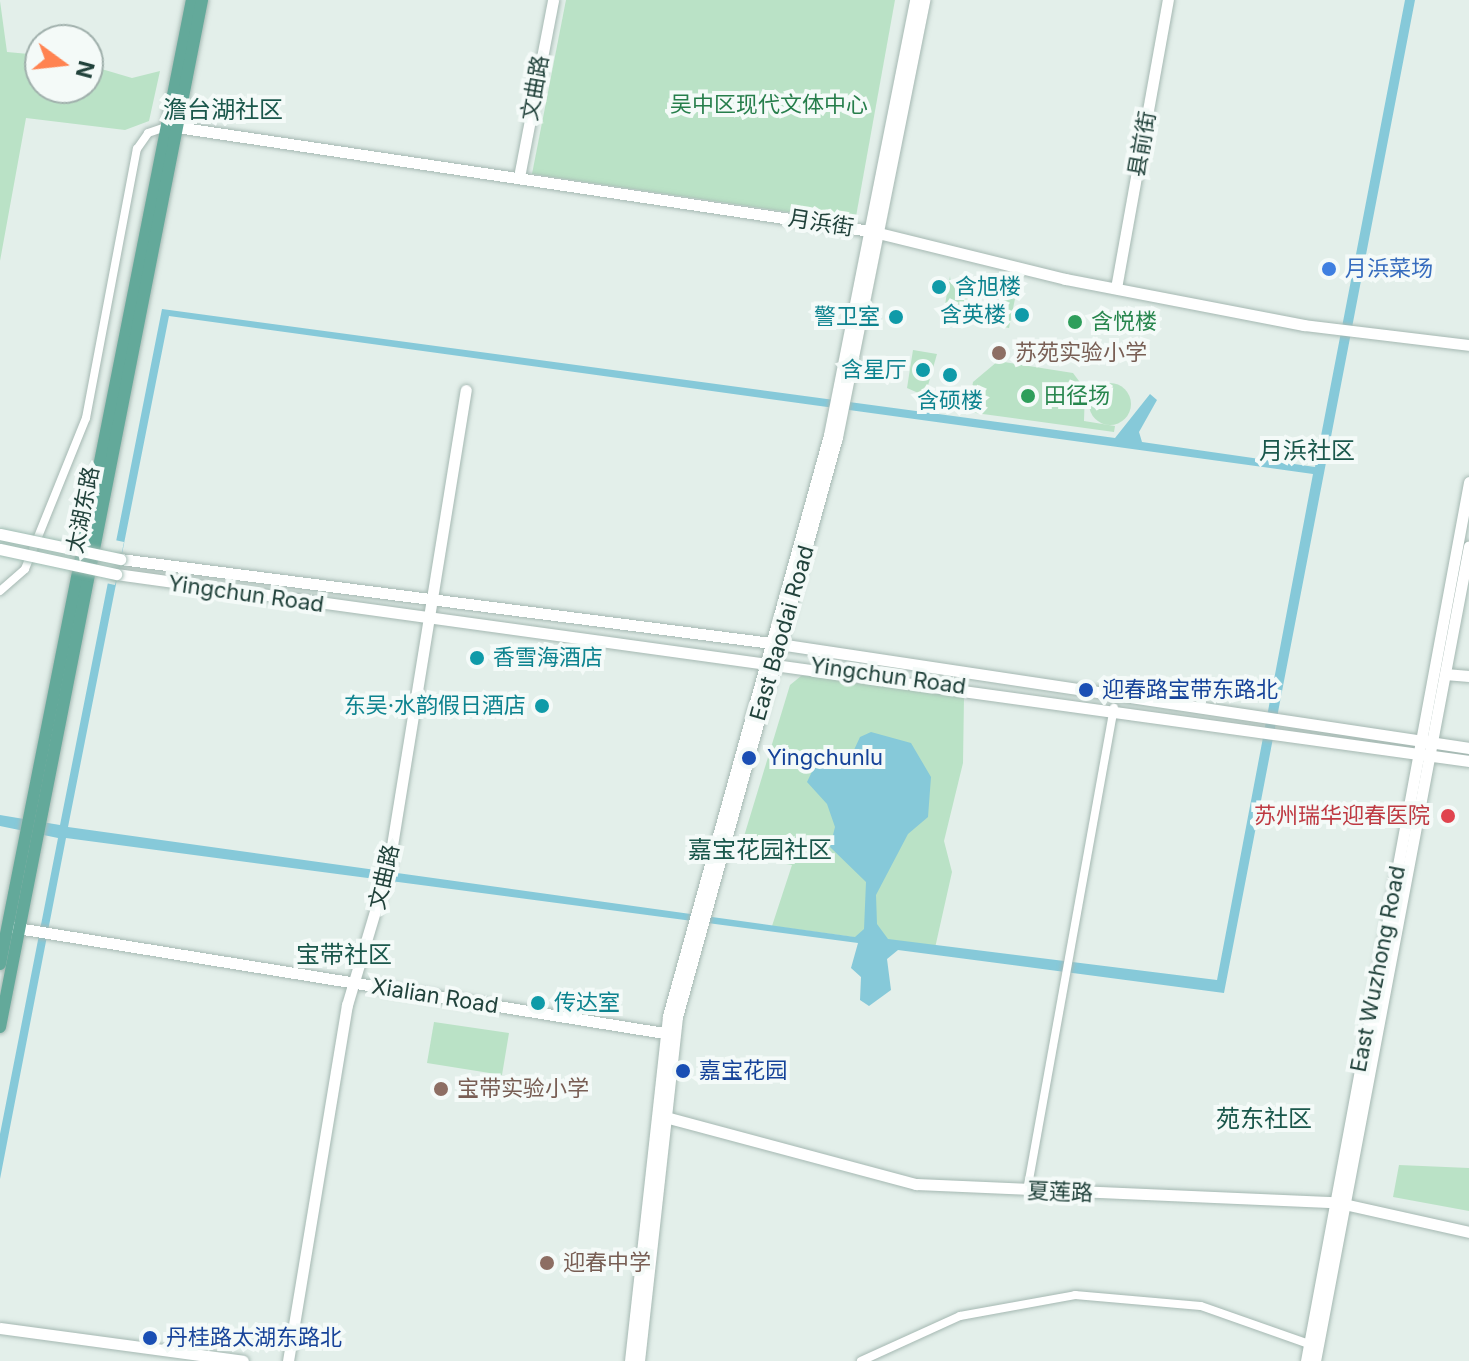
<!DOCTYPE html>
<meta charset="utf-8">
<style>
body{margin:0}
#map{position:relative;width:1469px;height:1361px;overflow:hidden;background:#e3efea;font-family:Inter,"Noto Sans SC",sans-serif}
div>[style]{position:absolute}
.green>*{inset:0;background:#bae2c6}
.round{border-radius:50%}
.water>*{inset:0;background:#86c9d9}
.pier>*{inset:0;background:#e3efea}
.roads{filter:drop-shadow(0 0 2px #a5b8b2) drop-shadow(0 0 2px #a5b8b2)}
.street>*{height:8px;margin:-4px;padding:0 4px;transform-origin:4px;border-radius:4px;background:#fff}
.secondary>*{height:11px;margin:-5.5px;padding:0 5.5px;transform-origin:5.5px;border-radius:5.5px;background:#fff}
.primary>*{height:12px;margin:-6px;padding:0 6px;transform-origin:6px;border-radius:6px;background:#63a99a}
.bridges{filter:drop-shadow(0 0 2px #a0bcb3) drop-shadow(0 0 2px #a0bcb3)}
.secondary-bridge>*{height:11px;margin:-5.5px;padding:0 5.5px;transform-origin:5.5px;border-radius:5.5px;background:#fff}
.dots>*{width:22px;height:22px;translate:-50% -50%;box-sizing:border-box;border:4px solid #f4faf8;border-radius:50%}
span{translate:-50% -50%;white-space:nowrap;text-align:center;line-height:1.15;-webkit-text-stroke:8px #f4faf8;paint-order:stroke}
.street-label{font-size:22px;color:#21423b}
.park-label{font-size:22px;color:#267e4b}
.shop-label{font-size:22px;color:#366cbe}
.left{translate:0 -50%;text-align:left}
.culture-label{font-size:22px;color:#0d838f}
.right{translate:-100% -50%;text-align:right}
.leisure-label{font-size:22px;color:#27864d}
.education-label{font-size:22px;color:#785e54}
.transit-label{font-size:22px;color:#164399}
.health-label{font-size:22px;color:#be3a42}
.neighbourhood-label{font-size:24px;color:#1a574b}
.north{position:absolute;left:24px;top:24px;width:80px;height:80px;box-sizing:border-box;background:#f4faf8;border:2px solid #a0b0ac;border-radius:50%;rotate:105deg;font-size:22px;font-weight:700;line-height:32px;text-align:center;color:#21423b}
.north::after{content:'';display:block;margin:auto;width:28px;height:36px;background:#ff8351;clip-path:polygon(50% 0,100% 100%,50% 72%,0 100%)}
</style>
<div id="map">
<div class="green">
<i style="clip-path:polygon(566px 0,895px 0,855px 222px,532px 174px)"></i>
<i style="clip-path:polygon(0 1px,7px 52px,40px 55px,40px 88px,88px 88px,88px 65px,132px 78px,160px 71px,149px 121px,125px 130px,26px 118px,0 261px)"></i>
<i style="clip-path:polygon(950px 276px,951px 284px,969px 288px,976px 280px,968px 321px,943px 316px)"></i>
<i style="clip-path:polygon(990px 283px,993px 294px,1012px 297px,1017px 289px,1009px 328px,982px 323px)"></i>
<i style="clip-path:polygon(913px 350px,937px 354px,925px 396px,907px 388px)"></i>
<i style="clip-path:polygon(998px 361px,1073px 373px,1085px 389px,1084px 421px,1115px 426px,1114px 432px,968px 412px,973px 382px)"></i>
<i class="round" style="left:1089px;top:383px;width:42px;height:42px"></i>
<i style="clip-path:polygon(830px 674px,964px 697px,963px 763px,944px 841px,952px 872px,935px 948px,772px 926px,792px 865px,738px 856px,790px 685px,801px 676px)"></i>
<i style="clip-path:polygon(434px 1022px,509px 1033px,502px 1075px,427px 1063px)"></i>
<i style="clip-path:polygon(1399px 1165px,1469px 1168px,1469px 1211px,1393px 1197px)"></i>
</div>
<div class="water">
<i style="clip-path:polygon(evenodd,1405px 0,1415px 0,1224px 993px,898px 950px,887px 959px,891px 990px,869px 1006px,860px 1000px,861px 977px,851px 968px,858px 943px,66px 838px,0 1179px,0 1134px,58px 838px,0 826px,0 815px,60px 825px,162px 309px,1115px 438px,1150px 394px,1157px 400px,1139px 432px,1142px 442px,1315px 467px,1405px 0,169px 316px,1313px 474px,1217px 980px,888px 939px,877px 924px,876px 895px,908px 834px,928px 817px,931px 777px,911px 743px,871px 732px,860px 737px,847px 765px,830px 764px,821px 753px,807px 782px,827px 804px,835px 827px,830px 847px,866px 882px,864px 929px,855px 937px,68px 827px,169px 316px)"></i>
</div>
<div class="pier">
<i style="clip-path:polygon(110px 539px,124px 542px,115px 585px,101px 582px)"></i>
</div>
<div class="roads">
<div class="street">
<i style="left:0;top:591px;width:33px;rotate:-41deg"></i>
<i style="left:25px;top:569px;width:163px;rotate:-68deg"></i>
<i style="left:86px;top:418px;width:274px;rotate:-79.3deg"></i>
<i style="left:137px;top:149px;width:19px;rotate:-55deg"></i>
<i style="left:148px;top:133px;width:21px;rotate:-19deg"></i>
<i style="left:1027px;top:1191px;width:491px;rotate:-79.8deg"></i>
<i style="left:861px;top:1361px;width:109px;rotate:-24.4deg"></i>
<i style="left:960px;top:1316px;width:117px;rotate:-10.3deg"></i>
<i style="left:1075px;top:1295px;width:126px;rotate:5deg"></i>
<i style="left:1201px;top:1306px;width:114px;rotate:19.4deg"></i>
</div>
<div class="secondary">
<i style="left:170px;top:126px;width:708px;rotate:8.53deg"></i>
<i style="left:870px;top:231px;width:201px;rotate:13.8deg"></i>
<i style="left:1065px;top:279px;width:243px;rotate:10.9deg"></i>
<i style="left:1304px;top:325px;width:166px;rotate:6.9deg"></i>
<i style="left:519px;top:177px;width:180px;rotate:-79.1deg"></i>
<i style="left:1116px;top:288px;width:293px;rotate:-79.8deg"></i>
<i style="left:120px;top:559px;width:664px;rotate:7.35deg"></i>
<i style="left:779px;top:644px;width:698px;rotate:8.57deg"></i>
<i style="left:116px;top:574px;width:1366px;rotate:7.87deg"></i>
<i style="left:1445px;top:674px;width:24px;rotate:5deg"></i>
<i style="left:11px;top:927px;width:668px;rotate:9.22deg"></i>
<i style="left:658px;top:1115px;width:267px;rotate:15deg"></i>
<i style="left:916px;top:1184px;width:419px;rotate:2.5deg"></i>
<i style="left:1335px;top:1202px;width:137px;rotate:12.6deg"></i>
<i style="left:0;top:1328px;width:245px;rotate:7.7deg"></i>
<i style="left:288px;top:1361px;width:361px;rotate:-80.6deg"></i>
<i style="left:347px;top:1005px;width:147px;rotate:-73.4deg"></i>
<i style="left:389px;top:864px;width:480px;rotate:-80.8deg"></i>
<i style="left:630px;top:1361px;width:347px;rotate:-83.7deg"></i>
<i style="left:668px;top:1016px;width:603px;rotate:-74.51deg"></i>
<i style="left:829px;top:435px;width:443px;rotate:-78.8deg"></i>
<i style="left:639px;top:1361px;width:346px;rotate:-83.7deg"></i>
<i style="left:677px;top:1017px;width:602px;rotate:-74.58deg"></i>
<i style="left:837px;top:437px;width:446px;rotate:-78.7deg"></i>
<i style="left:1306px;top:1361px;width:894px;rotate:-79.49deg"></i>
<i style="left:1315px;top:1361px;width:829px;rotate:-79.3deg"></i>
</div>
<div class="primary">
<i style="left:0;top:964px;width:983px;rotate:-78.74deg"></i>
<i style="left:0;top:1027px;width:1047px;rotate:-78.87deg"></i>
</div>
</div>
<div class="bridges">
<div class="secondary-bridge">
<i style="left:0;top:534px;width:123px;rotate:11.8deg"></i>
<i style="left:0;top:549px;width:119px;rotate:12.2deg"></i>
</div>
</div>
<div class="dots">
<i style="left:1329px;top:269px;background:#3f7fe0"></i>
<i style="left:939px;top:287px;background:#0f9aa8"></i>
<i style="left:1022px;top:315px;background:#0f9aa8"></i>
<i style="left:896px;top:317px;background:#0f9aa8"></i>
<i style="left:1075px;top:322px;background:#2e9e5b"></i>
<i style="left:999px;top:353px;background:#8d6e63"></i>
<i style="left:923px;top:370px;background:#0f9aa8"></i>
<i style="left:950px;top:375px;background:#0f9aa8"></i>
<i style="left:1028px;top:396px;background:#2e9e5b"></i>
<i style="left:477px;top:658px;background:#0f9aa8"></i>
<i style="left:1086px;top:690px;background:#1a4fb4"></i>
<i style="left:542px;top:706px;background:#0f9aa8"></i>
<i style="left:749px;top:758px;background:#1a4fb4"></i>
<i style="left:1448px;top:816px;background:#e0444e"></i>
<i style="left:538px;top:1003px;background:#0f9aa8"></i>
<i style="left:683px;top:1071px;background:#1a4fb4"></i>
<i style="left:441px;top:1089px;background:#8d6e63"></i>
<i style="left:547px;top:1263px;background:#8d6e63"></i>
<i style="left:150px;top:1338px;background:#1a4fb4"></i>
</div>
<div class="street-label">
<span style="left:535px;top:88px;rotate:-80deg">文曲路</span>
<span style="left:1142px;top:144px;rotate:-80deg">县前街</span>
<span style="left:821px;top:223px;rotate:9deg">月浜街</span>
<span style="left:83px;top:510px;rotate:-79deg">太湖东路</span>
<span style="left:246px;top:594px;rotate:8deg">Yingchun Road</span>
<span style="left:782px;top:633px;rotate:-74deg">East Baodai Road</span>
<span style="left:888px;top:676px;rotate:8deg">Yingchun Road</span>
<span style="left:384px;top:877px;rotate:-77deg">文曲路</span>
<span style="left:1378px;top:969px;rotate:-79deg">East Wuzhong Road</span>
<span style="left:435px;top:996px;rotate:9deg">Xialian Road</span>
<span style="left:1060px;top:1192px;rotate:2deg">夏莲路</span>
</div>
<div class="park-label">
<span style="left:769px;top:105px">吴中区现代文体中心</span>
</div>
<div class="shop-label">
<span class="left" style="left:1345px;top:269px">月浜菜场</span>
</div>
<div class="culture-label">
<span class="left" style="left:955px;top:287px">含旭楼</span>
<span class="right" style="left:1006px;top:315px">含英楼</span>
<span class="right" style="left:880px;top:317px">警卫室</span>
<span class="right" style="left:907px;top:370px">含星厅</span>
<span style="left:950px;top:401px">含硕楼</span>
<span class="left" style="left:493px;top:658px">香雪海酒店</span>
<span class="right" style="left:526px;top:706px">东吴·水韵假日酒店</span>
<span class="left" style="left:554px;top:1003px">传达室</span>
</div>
<div class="leisure-label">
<span class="left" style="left:1091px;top:322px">含悦楼</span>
<span class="left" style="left:1044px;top:396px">田径场</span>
</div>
<div class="education-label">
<span class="left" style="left:1015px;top:353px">苏苑实验小学</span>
<span class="left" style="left:457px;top:1089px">宝带实验小学</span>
<span class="left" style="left:563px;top:1263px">迎春中学</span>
</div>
<div class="transit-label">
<span class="left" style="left:1102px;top:690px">迎春路宝带东路北</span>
<span class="left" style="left:767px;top:758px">Yingchunlu</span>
<span class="left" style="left:699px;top:1071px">嘉宝花园</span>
<span class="left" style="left:166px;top:1338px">丹桂路太湖东路北</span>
</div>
<div class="health-label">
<span class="right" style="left:1430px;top:816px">苏州瑞华迎春医院</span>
</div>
<div class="neighbourhood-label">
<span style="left:223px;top:110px">澹台湖社区</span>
<span style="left:1307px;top:451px">月浜社区</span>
<span style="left:760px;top:850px">嘉宝花园社区</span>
<span style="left:344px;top:955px">宝带社区</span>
<span style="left:1264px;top:1119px">苑东社区</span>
</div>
<div class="north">N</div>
</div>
